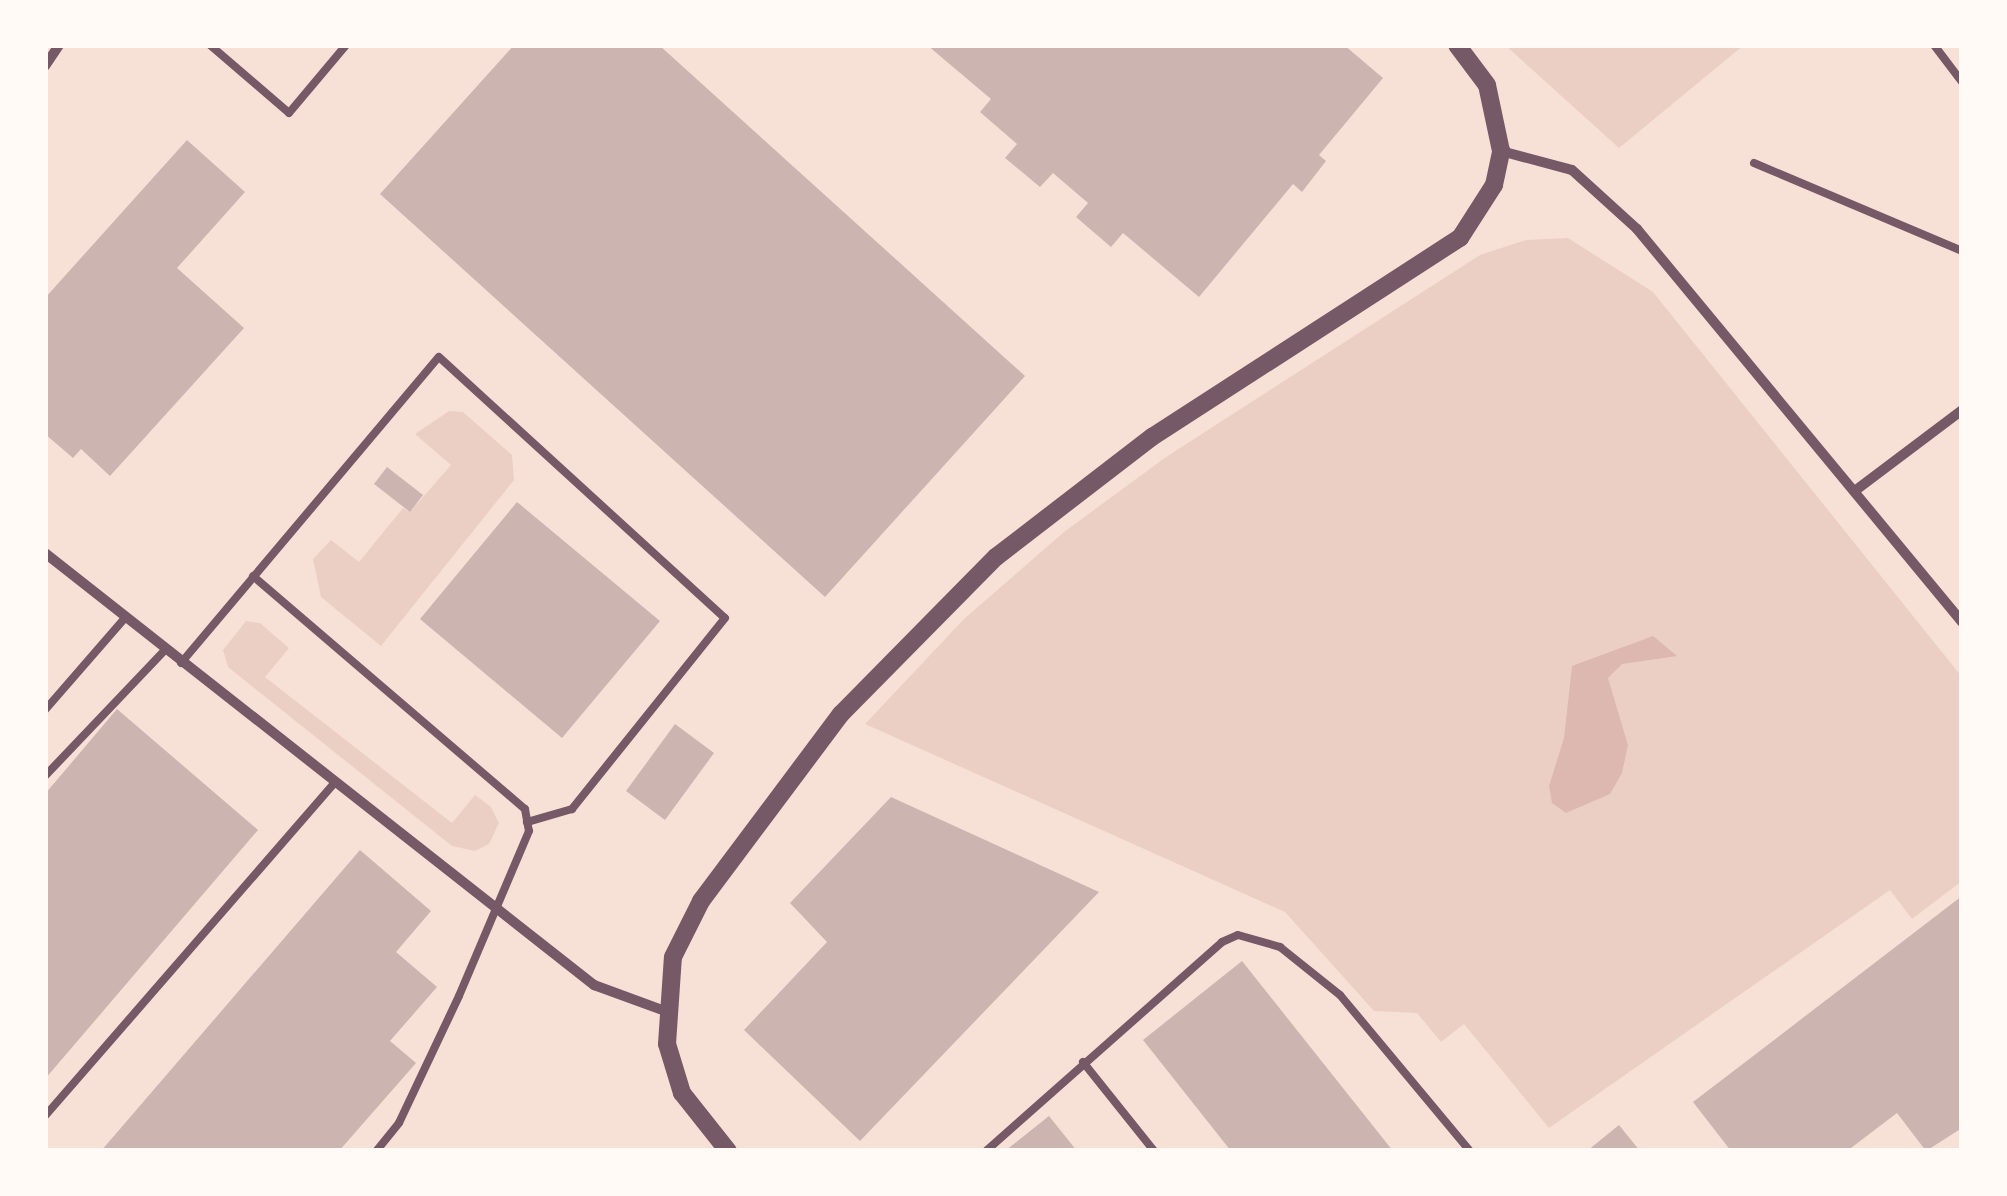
<!DOCTYPE html>
<style>
body{margin:0}
#map{position:relative;width:2007px;height:1196px;overflow:hidden;background:#f7e1d7;font-family:"Asap Condensed",sans-serif}
div>[style]{position:absolute}
.green>*{inset:0;background:#ebcfc5}
.water>*{inset:0;background:#dcb8b0}
.building>*{inset:0;background:#ccb4b1}
.service>*{height:8px;margin:-4px;padding:0 4px;transform-origin:4px;border-radius:4px;background:#755966}
.minor>*{height:10px;margin:-5px;padding:0 5px;transform-origin:5px;border-radius:5px;background:#755966}
.tertiary>*{height:18px;margin:-9px;padding:0 9px;transform-origin:9px;border-radius:9px;background:#755966}
span{translate:-50% -50%;white-space:nowrap;text-align:center;line-height:1.15;-webkit-text-stroke:10px #fffaf5;paint-order:stroke}
.frame{position:absolute;inset:0;border:48px solid #fffaf5;pointer-events:none}
</style>
<div id="map">
<div class="green">
<i style="clip-path:polygon(1505px 45px,1744px 45px,1619px 148px)"></i>
<i style="clip-path:polygon(1568px 238px,1653px 292px,1962px 677px,1962px 881px,1912px 919px,1890px 890px,1549px 1128px,1464px 1024px,1441px 1042px,1417px 1013px,1374px 1011px,1285px 912px,865px 724px,964px 619px,1064px 532px,1166px 457px,1480px 255px,1526px 240px)"></i>
<i style="clip-path:polygon(449px 411px,463px 412px,512px 455px,514px 480px,381px 646px,321px 597px,313px 559px,331px 540px,359px 562px,403px 508px,410px 512px,451px 465px,415px 434px)"></i>
<i style="clip-path:polygon(246px 621px,260px 623px,289px 648px,265px 677px,452px 823px,475px 795px,491px 807px,499px 823px,489px 844px,475px 851px,452px 846px,228px 667px,223px 650px)"></i>
</div>
<div class="water">
<i style="clip-path:polygon(1653px 636px,1677px 656px,1622px 664px,1608px 678px,1628px 745px,1622px 773px,1610px 794px,1566px 813px,1552px 803px,1549px 786px,1564px 738px,1572px 666px)"></i>
</div>
<div class="building">
<i style="clip-path:polygon(514px 45px,659px 45px,1025px 376px,825px 597px,380px 194px)"></i>
<i style="clip-path:polygon(927px 45px,1344px 45px,1383px 78px,1319px 155px,1326px 161px,1302px 192px,1293px 184px,1199px 297px,1123px 233px,1111px 247px,1076px 217px,1088px 203px,1053px 173px,1040px 187px,1005px 158px,1017px 144px,980px 112px,991px 99px)"></i>
<i style="clip-path:polygon(187px 140px,245px 192px,177px 268px,244px 328px,110px 476px,81px 449px,73px 458px,45px 434px,45px 298px)"></i>
<i style="clip-path:polygon(387px 467px,423px 495px,410px 512px,374px 484px)"></i>
<i style="clip-path:polygon(517px 502px,660px 621px,562px 738px,420px 619px)"></i>
<i style="clip-path:polygon(117px 709px,258px 830px,45px 1079px,45px 794px)"></i>
<i style="clip-path:polygon(675px 724px,714px 753px,665px 820px,626px 791px)"></i>
<i style="clip-path:polygon(891px 797px,1099px 892px,860px 1141px,744px 1030px,827px 942px,790px 903px)"></i>
<i style="clip-path:polygon(360px 850px,431px 911px,396px 952px,437px 987px,390px 1041px,416px 1063px,339px 1151px,101px 1151px)"></i>
<i style="clip-path:polygon(1962px 896px,1962px 1128px,1926px 1151px,1897px 1113px,1847px 1151px,1731px 1151px,1693px 1102px)"></i>
<i style="clip-path:polygon(1242px 961px,1393px 1151px,1231px 1151px,1143px 1040px)"></i>
<i style="clip-path:polygon(1049px 1116px,1077px 1151px,1005px 1151px)"></i>
<i style="clip-path:polygon(1619px 1125px,1640px 1151px,1587px 1151px)"></i>
</div>
<div class="service">
<i style="left:210px;top:45px;width:104px;rotate:40.7deg"></i>
<i style="left:289px;top:113px;width:89px;rotate:-50deg"></i>
<i style="left:1934px;top:45px;width:46px;rotate:52.9deg"></i>
<i style="left:1754px;top:163px;width:226px;rotate:22.9deg"></i>
<i style="left:253px;top:576px;width:358px;rotate:40.6deg"></i>
<i style="left:525px;top:809px;width:22px;rotate:80deg"></i>
<i style="left:529px;top:831px;width:179px;rotate:113deg"></i>
<i style="left:459px;top:996px;width:140px;rotate:115.3deg"></i>
<i style="left:399px;top:1123px;width:36px;rotate:129deg"></i>
<i style="left:181px;top:663px;width:400px;rotate:-49.9deg"></i>
<i style="left:439px;top:357px;width:387px;rotate:42.4deg"></i>
<i style="left:725px;top:618px;width:245px;rotate:128.7deg"></i>
<i style="left:572px;top:809px;width:47px;rotate:163.9deg"></i>
<i style="left:45px;top:710px;width:122px;rotate:-49deg"></i>
<i style="left:45px;top:776px;width:174px;rotate:-46.4deg"></i>
<i style="left:1083px;top:1062px;width:114px;rotate:51.4deg"></i>
<i style="left:45px;top:1116px;width:439px;rotate:-49deg"></i>
<i style="left:986px;top:1151px;width:315px;rotate:-41.5deg"></i>
<i style="left:1222px;top:942px;width:17px;rotate:-24deg"></i>
<i style="left:1238px;top:935px;width:44px;rotate:15.9deg"></i>
<i style="left:1280px;top:947px;width:77px;rotate:38.7deg"></i>
<i style="left:1340px;top:995px;width:203px;rotate:50.2deg"></i>
</div>
<div class="minor">
<i style="left:45px;top:66px;width:25px;rotate:-56deg"></i>
<i style="left:1501px;top:151px;width:73px;rotate:15deg"></i>
<i style="left:1572px;top:170px;width:88px;rotate:42.2deg"></i>
<i style="left:1637px;top:229px;width:510px;rotate:50.41deg"></i>
<i style="left:1856px;top:490px;width:133px;rotate:-37deg"></i>
<i style="left:45px;top:553px;width:699px;rotate:38.2deg"></i>
<i style="left:594px;top:985px;width:76px;rotate:20.1deg"></i>
</div>
<div class="tertiary">
<i style="left:728px;top:1151px;width:74px;rotate:-128.4deg"></i>
<i style="left:682px;top:1093px;width:51px;rotate:-107deg"></i>
<i style="left:667px;top:1044px;width:87px;rotate:-86.1deg"></i>
<i style="left:673px;top:957px;width:63px;rotate:-63.4deg"></i>
<i style="left:701px;top:901px;width:234px;rotate:-53.2deg"></i>
<i style="left:841px;top:714px;width:221px;rotate:-45.4deg"></i>
<i style="left:996px;top:557px;width:197px;rotate:-37.6deg"></i>
<i style="left:1152px;top:437px;width:367px;rotate:-32.9deg"></i>
<i style="left:1460px;top:238px;width:63px;rotate:-57.3deg"></i>
<i style="left:1494px;top:185px;width:35px;rotate:-78deg"></i>
<i style="left:1501px;top:151px;width:67px;rotate:-102deg"></i>
<i style="left:1487px;top:85px;width:50px;rotate:-126.9deg"></i>
</div>
<div class="frame"></div>
</div>
